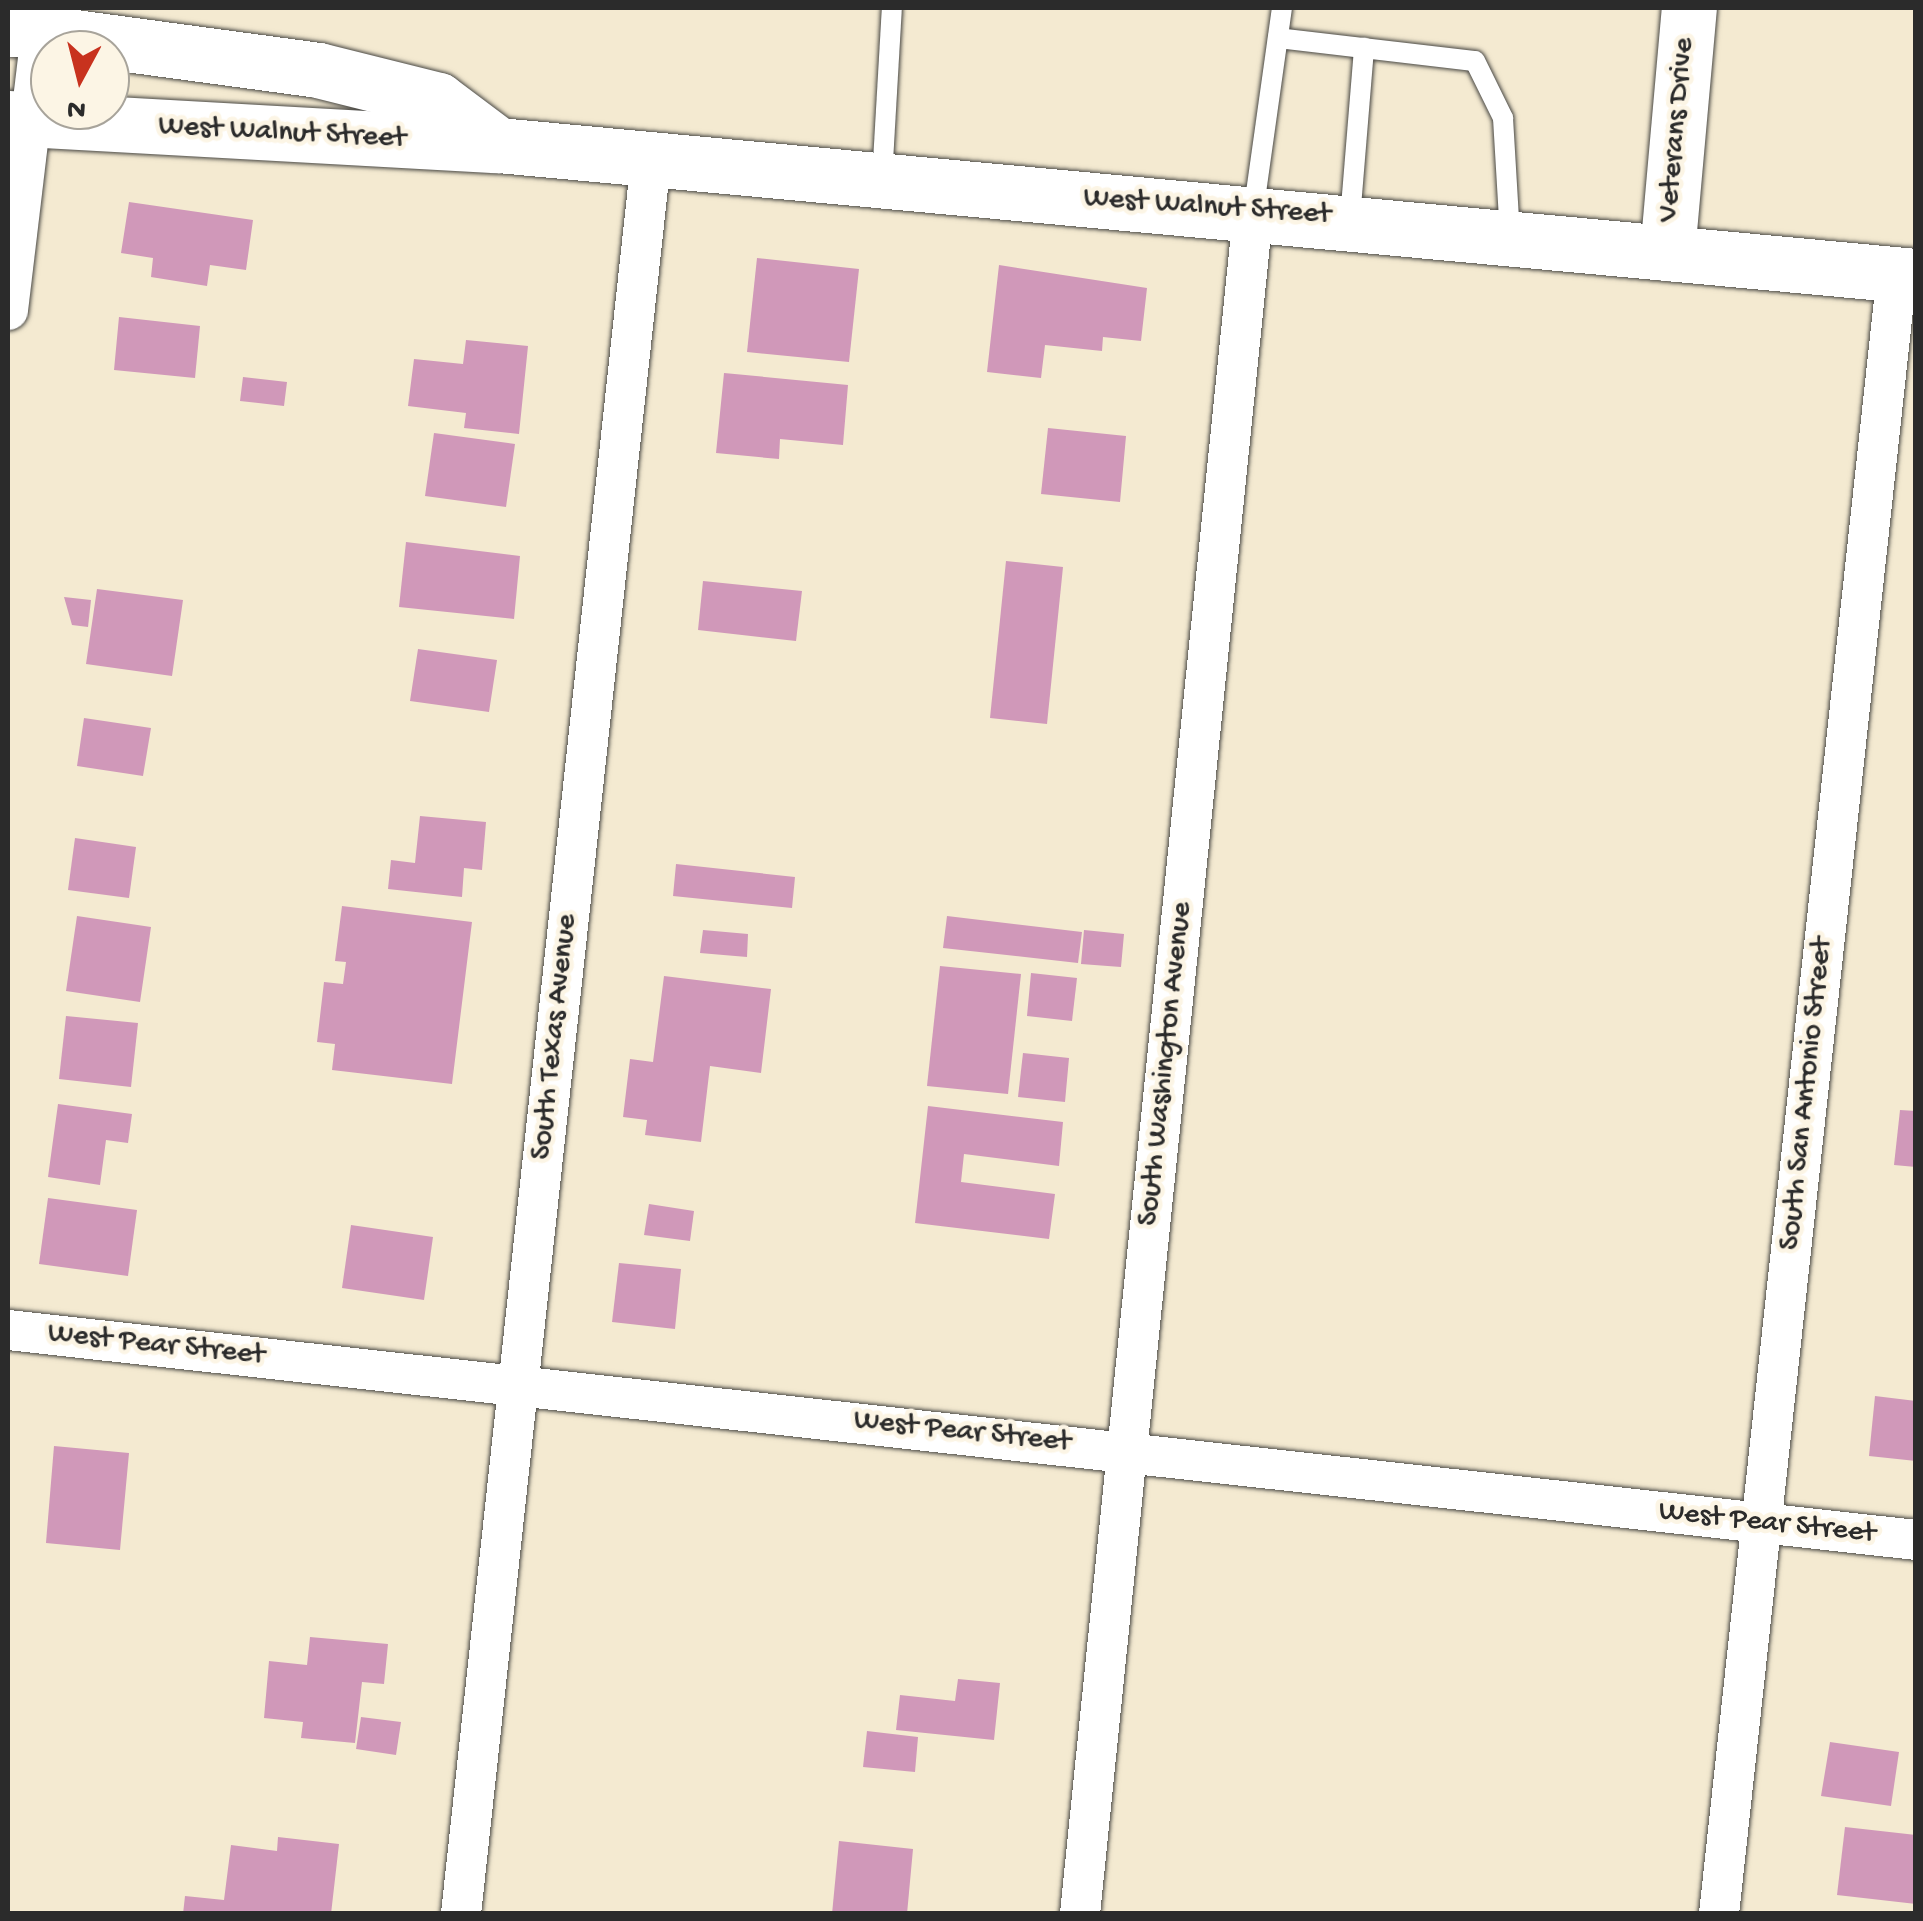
<!DOCTYPE html>
<style>
body{margin:0}
#map{position:relative;width:1923px;height:1921px;overflow:hidden;background:#f4ead1;font-family:"Gochi Hand",sans-serif}
div>[style]{position:absolute}
.building>*{inset:0;background:#d098b9}
.roads{filter:drop-shadow(0 0 2px #494844) drop-shadow(0 0 2px #494844)}
.lane>*{height:20px;margin:-10px;padding:0 10px;transform-origin:10px;border-radius:10px;background:#fff}
.street>*{height:40px;margin:-20px;padding:0 20px;transform-origin:20px;border-radius:20px;background:#fff}
.secondary>*{height:55px;margin:-27.5px;padding:0 27.5px;transform-origin:27.5px;border-radius:27.5px;background:#fff}
span{translate:-50% -50%;white-space:nowrap;text-align:center;line-height:1.15;-webkit-text-stroke:9px #fcf5e5;paint-order:stroke}
.street-label{font-size:30px;color:#2b2b2b}
.frame{position:absolute;inset:0;border:10px solid #2b2b2b;pointer-events:none}
.north{position:absolute;left:30px;top:30px;width:100px;height:100px;box-sizing:border-box;background:#fcf5e5;border:2px solid #a8a49b;border-radius:50%;rotate:187deg;font-size:28px;font-weight:700;line-height:40px;text-align:center;color:#2b2b2b}
.north::after{content:'';display:block;margin:auto;width:35px;height:45px;background:#c8321e;clip-path:polygon(50% 0,100% 100%,50% 72%,0 100%)}
</style>
<div id="map">
<div class="building">
<i style="clip-path:polygon(129px 202px,253px 220px,246px 270px,210px 265px,207px 286px,151px 277px,153px 258px,121px 253px)"></i>
<i style="clip-path:polygon(757px 258px,859px 269px,849px 362px,747px 352px)"></i>
<i style="clip-path:polygon(999px 265px,1147px 288px,1141px 341px,1103px 337px,1102px 351px,1045px 345px,1041px 378px,987px 372px)"></i>
<i style="clip-path:polygon(119px 317px,200px 326px,195px 378px,114px 370px)"></i>
<i style="clip-path:polygon(466px 340px,528px 346px,519px 434px,464px 428px,466px 413px,408px 406px,414px 359px,463px 364px)"></i>
<i style="clip-path:polygon(724px 373px,848px 385px,843px 445px,780px 439px,779px 459px,716px 453px)"></i>
<i style="clip-path:polygon(243px 377px,287px 382px,284px 406px,240px 401px)"></i>
<i style="clip-path:polygon(1048px 428px,1126px 436px,1120px 502px,1041px 494px)"></i>
<i style="clip-path:polygon(434px 433px,515px 444px,506px 507px,425px 496px)"></i>
<i style="clip-path:polygon(406px 542px,520px 556px,514px 619px,399px 607px)"></i>
<i style="clip-path:polygon(1006px 561px,1063px 567px,1047px 724px,990px 718px)"></i>
<i style="clip-path:polygon(703px 581px,802px 591px,796px 641px,698px 630px)"></i>
<i style="clip-path:polygon(97px 589px,183px 600px,172px 676px,86px 664px)"></i>
<i style="clip-path:polygon(64px 597px,91px 600px,88px 627px,72px 625px)"></i>
<i style="clip-path:polygon(418px 649px,497px 660px,489px 712px,410px 701px)"></i>
<i style="clip-path:polygon(84px 718px,151px 728px,143px 776px,77px 766px)"></i>
<i style="clip-path:polygon(420px 816px,486px 822px,482px 870px,464px 868px,462px 897px,388px 889px,391px 860px,415px 863px)"></i>
<i style="clip-path:polygon(75px 838px,136px 847px,129px 898px,68px 890px)"></i>
<i style="clip-path:polygon(676px 864px,795px 877px,792px 908px,673px 896px)"></i>
<i style="clip-path:polygon(342px 906px,472px 922px,452px 1084px,332px 1070px,335px 1044px,317px 1042px,324px 982px,343px 984px,346px 962px,335px 961px)"></i>
<i style="clip-path:polygon(77px 916px,151px 927px,140px 1002px,66px 991px)"></i>
<i style="clip-path:polygon(947px 916px,1082px 932px,1078px 963px,943px 948px)"></i>
<i style="clip-path:polygon(703px 930px,748px 934px,747px 957px,700px 953px)"></i>
<i style="clip-path:polygon(1084px 930px,1124px 934px,1121px 967px,1081px 964px)"></i>
<i style="clip-path:polygon(940px 966px,1021px 974px,1008px 1094px,927px 1086px)"></i>
<i style="clip-path:polygon(1031px 973px,1077px 978px,1072px 1021px,1027px 1016px)"></i>
<i style="clip-path:polygon(664px 976px,771px 989px,761px 1073px,710px 1066px,701px 1142px,645px 1135px,647px 1120px,623px 1117px,630px 1059px,653px 1062px)"></i>
<i style="clip-path:polygon(66px 1016px,138px 1023px,131px 1087px,59px 1079px)"></i>
<i style="clip-path:polygon(1023px 1053px,1069px 1058px,1065px 1102px,1018px 1097px)"></i>
<i style="clip-path:polygon(58px 1104px,132px 1114px,128px 1143px,106px 1140px,100px 1185px,48px 1177px)"></i>
<i style="clip-path:polygon(928px 1106px,1063px 1122px,1059px 1166px,964px 1154px,961px 1182px,1055px 1194px,1049px 1239px,915px 1223px)"></i>
<i style="clip-path:polygon(1900px 1110px,1916px 1111px,1916px 1167px,1894px 1165px)"></i>
<i style="clip-path:polygon(48px 1198px,137px 1210px,128px 1276px,39px 1264px)"></i>
<i style="clip-path:polygon(649px 1204px,694px 1211px,690px 1241px,644px 1235px)"></i>
<i style="clip-path:polygon(351px 1225px,433px 1237px,424px 1300px,342px 1288px)"></i>
<i style="clip-path:polygon(619px 1263px,681px 1269px,675px 1329px,612px 1322px)"></i>
<i style="clip-path:polygon(1875px 1396px,1916px 1401px,1916px 1461px,1869px 1456px)"></i>
<i style="clip-path:polygon(54px 1446px,129px 1453px,120px 1550px,46px 1543px)"></i>
<i style="clip-path:polygon(310px 1637px,388px 1644px,384px 1684px,362px 1682px,355px 1743px,301px 1738px,303px 1722px,264px 1718px,269px 1661px,307px 1665px)"></i>
<i style="clip-path:polygon(958px 1679px,1000px 1683px,994px 1740px,896px 1730px,900px 1695px,955px 1701px)"></i>
<i style="clip-path:polygon(361px 1717px,401px 1722px,396px 1755px,356px 1749px)"></i>
<i style="clip-path:polygon(867px 1731px,918px 1737px,915px 1772px,863px 1767px)"></i>
<i style="clip-path:polygon(1830px 1742px,1899px 1752px,1891px 1806px,1821px 1796px)"></i>
<i style="clip-path:polygon(1845px 1827px,1916px 1835px,1916px 1904px,1837px 1895px)"></i>
<i style="clip-path:polygon(278px 1837px,339px 1844px,331px 1914px,183px 1914px,185px 1896px,224px 1900px,231px 1845px,277px 1851px)"></i>
<i style="clip-path:polygon(839px 1841px,913px 1849px,907px 1914px,832px 1914px)"></i>
</div>
<div class="roads">
<div class="lane">
<i style="left:1278px;top:38px;width:198px;rotate:6.7deg"></i>
<i style="left:1475px;top:61px;width:64px;rotate:63.8deg"></i>
<i style="left:1503px;top:118px;width:118px;rotate:86.6deg"></i>
<i style="left:882px;top:179px;width:171px;rotate:-86.7deg"></i>
<i style="left:1253px;top:214px;width:208px;rotate:-82deg"></i>
<i style="left:1350px;top:219px;width:172px;rotate:-85.3deg"></i>
</div>
<div class="street">
<i style="left:8px;top:310px;width:280px;rotate:-83.2deg"></i>
<i style="left:8px;top:1330px;width:1920px;rotate:6.28deg"></i>
<i style="left:461px;top:1914px;width:1764px;rotate:-83.82deg"></i>
<i style="left:1080px;top:1914px;width:1708px;rotate:-84.19deg"></i>
<i style="left:1719px;top:1914px;width:1650px;rotate:-83.81deg"></i>
</div>
<div class="secondary">
<i style="left:8px;top:28px;width:313px;rotate:7.7deg"></i>
<i style="left:318px;top:70px;width:124px;rotate:14deg"></i>
<i style="left:438px;top:100px;width:75px;rotate:36.9deg"></i>
<i style="left:8px;top:118px;width:491px;rotate:3.2deg"></i>
<i style="left:498px;top:145px;width:1424px;rotate:5.28deg"></i>
<i style="left:1667px;top:253px;width:246px;rotate:-84.9deg"></i>
</div>
</div>
<div class="street-label">
<span style="left:1678px;top:130px;rotate:-85deg">Veterans Drive</span>
<span style="left:282px;top:134px;rotate:3deg">West Walnut Street</span>
<span style="left:1207px;top:208px;rotate:4deg">West Walnut Street</span>
<span style="left:556px;top:1037px;rotate:-84deg">South Texas Avenue</span>
<span style="left:1167px;top:1064px;rotate:-84deg">South Washington Avenue</span>
<span style="left:1808px;top:1094px;rotate:-84deg">South San Antonio Street</span>
<span style="left:156px;top:1346px;rotate:6deg">West Pear Street</span>
<span style="left:962px;top:1433px;rotate:6deg">West Pear Street</span>
<span style="left:1767px;top:1524px;rotate:6deg">West Pear Street</span>
</div>
<div class="frame"></div>
<div class="north">N</div>
</div>
